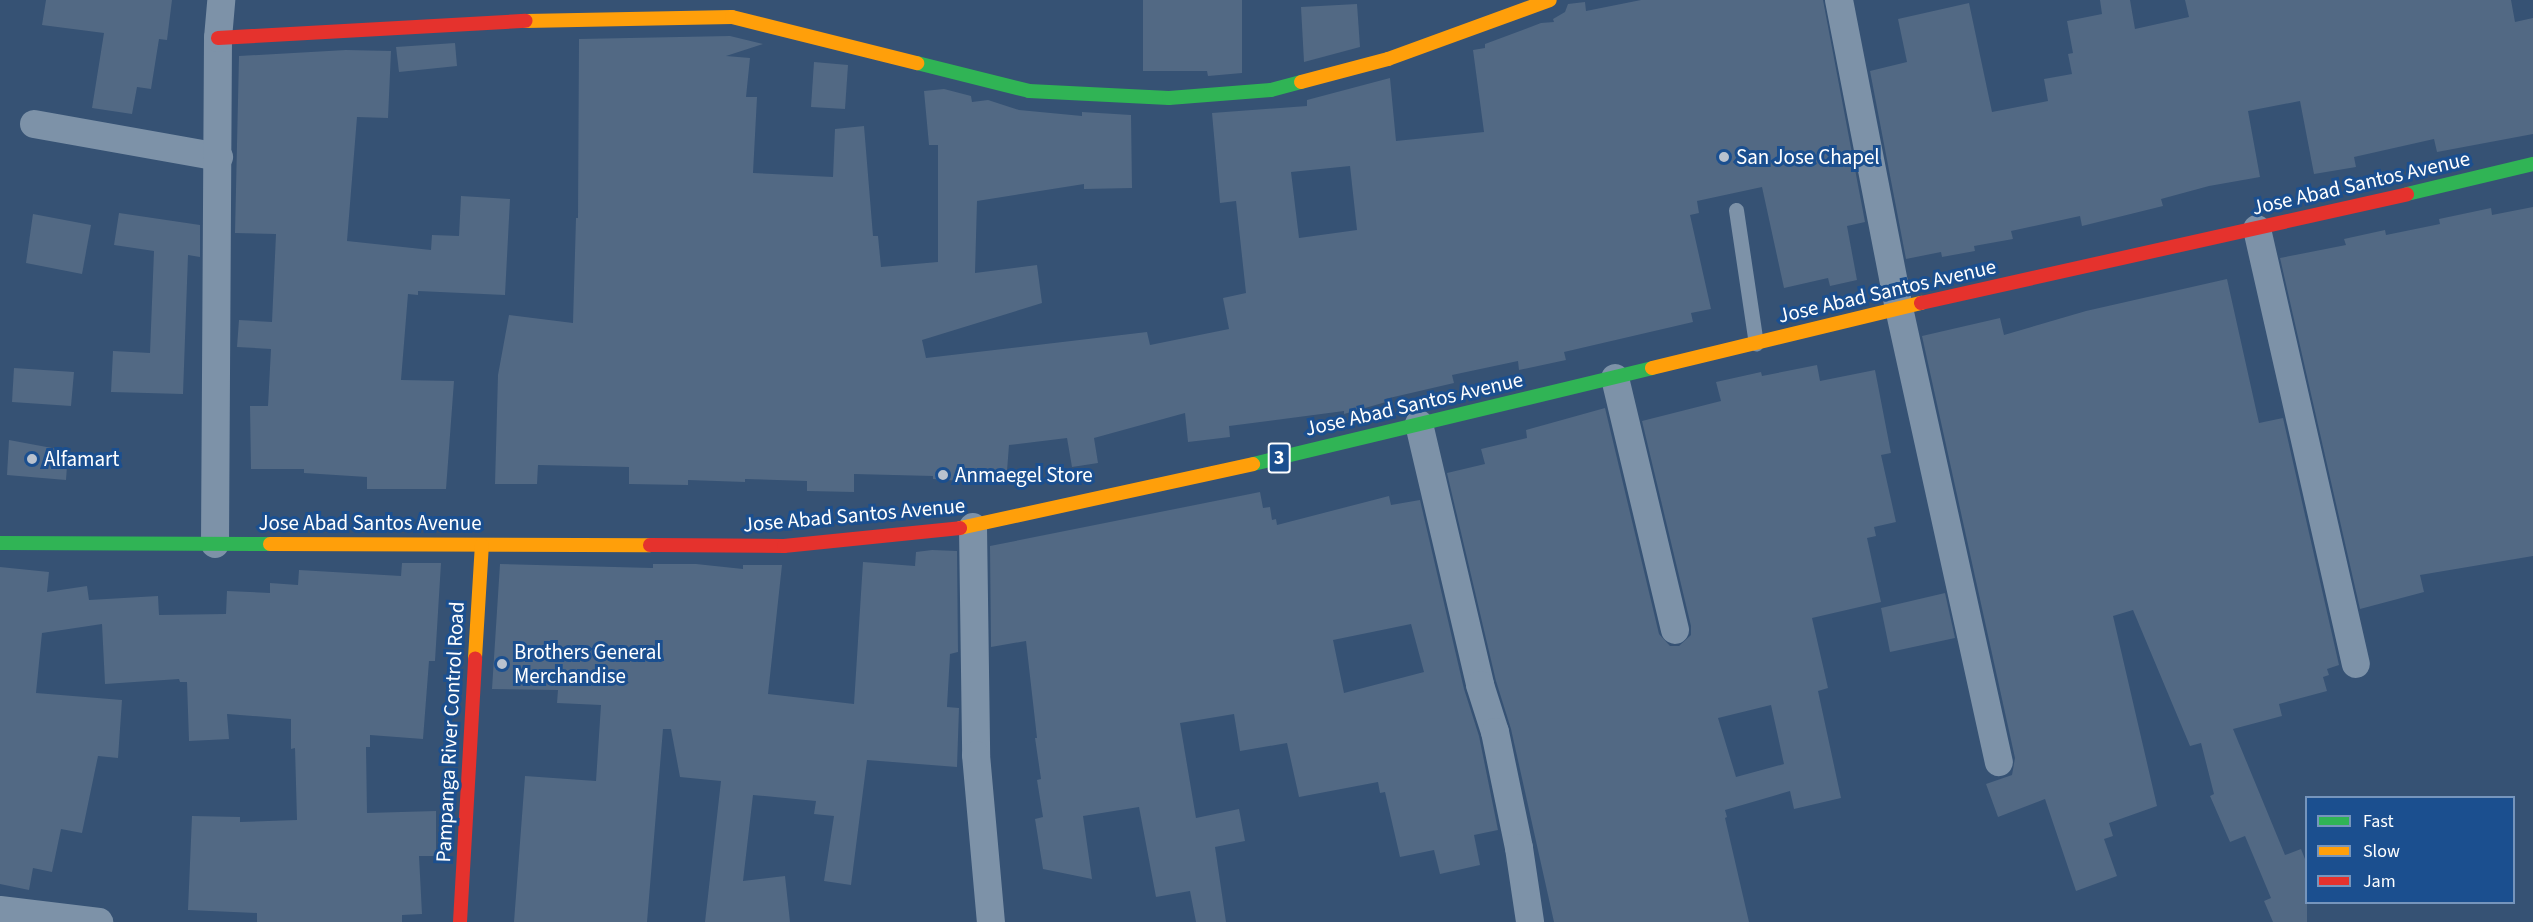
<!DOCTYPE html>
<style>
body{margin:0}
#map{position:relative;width:2533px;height:922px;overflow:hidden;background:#365274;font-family:"Source Sans 3",sans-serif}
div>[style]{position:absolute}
.building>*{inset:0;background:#526984}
.lane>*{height:15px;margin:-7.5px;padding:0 7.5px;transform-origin:7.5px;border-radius:7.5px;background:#7d92a8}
.street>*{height:28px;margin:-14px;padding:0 14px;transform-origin:14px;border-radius:14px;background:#7d92a8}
.fast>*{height:14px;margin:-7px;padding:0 7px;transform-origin:7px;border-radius:7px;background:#30b455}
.slow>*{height:14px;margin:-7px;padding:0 7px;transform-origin:7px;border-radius:7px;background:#ff9f0a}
.jam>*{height:14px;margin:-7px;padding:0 7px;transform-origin:7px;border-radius:7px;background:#e5322d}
.dots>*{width:16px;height:16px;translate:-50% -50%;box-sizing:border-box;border:3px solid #1b4f8f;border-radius:50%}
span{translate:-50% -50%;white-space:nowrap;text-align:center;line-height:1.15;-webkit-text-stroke:6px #1b4f8f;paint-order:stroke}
.shield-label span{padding:2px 4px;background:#1b4f8f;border:2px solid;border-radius:4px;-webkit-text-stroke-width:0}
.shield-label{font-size:20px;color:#fff;font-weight:700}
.poi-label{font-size:21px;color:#fff}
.left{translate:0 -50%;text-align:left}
.street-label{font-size:21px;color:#fff}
.legend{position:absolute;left:2305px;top:796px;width:210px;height:108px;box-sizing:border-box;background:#1b4f8f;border:2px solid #7695bc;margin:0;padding:8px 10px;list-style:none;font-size:18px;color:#fff}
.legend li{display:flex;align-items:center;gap:12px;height:30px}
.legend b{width:30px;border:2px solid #7695bc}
</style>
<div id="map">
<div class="building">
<i style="clip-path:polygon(46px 0,172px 0,167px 40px,159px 39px,151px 89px,137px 87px,132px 114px,92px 108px,104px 33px,42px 25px)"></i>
<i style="clip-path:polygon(1143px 0,1242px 0,1242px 73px,1208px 76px,1207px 71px,1143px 71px)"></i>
<i style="clip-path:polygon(evenodd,1641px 0,1823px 0,1865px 222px,1847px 226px,1857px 280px,1830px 286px,1828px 278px,1784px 288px,1762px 187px,1697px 201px,1699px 213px,1690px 215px,1711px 309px,1691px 313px,1693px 322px,1564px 352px,1566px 360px,1519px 370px,1518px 361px,1452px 375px,1454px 383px,1385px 399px,1386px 402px,1344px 414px,1344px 411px,1229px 426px,1230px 437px,1188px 442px,1185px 413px,1094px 438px,1098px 463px,1072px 467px,1067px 438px,1009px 445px,1006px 484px,933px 479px,933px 476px,854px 474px,854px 492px,807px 491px,807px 481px,745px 479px,745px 482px,688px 480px,688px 485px,629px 484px,629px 467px,538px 465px,537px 484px,495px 484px,498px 375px,509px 315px,573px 323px,576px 218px,578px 218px,579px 39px,730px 36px,763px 44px,726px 56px,750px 58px,746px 97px,757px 97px,753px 173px,833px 177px,835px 129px,864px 126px,873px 236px,878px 236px,881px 267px,938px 262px,938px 145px,929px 145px,924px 91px,944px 89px,971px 96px,972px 102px,988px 100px,1019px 110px,1082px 116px,1082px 112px,1131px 115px,1132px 188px,1084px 189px,1084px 184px,977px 201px,975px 273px,1037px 265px,1042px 303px,922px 340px,926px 358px,1147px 332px,1150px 345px,1229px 329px,1223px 298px,1246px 293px,1236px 201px,1220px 203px,1212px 113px,1307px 106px,1307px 100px,1390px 78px,1396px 141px,1484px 132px,1473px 50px,1485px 48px,1485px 44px,1541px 23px,1554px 22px,1553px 19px,1565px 12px,1568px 4px,1585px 2px,1586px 11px,1641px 0,1350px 166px,1357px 230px,1299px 238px,1291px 172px,1350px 166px)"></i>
<i style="clip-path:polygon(2100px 0,2130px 0,2135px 29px,2189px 17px,2185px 0,2511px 0,2515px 22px,2533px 18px,2533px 134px,2437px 152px,2434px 139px,2354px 157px,2356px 167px,2314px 174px,2300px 101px,2248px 111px,2260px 177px,2209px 186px,2161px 199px,2163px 206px,2082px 226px,2080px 216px,2011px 231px,2013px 239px,1974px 246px,1975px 251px,1942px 257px,1941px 252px,1906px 259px,1870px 71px,1907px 62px,1898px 19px,1969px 3px,1992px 112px,2048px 101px,2044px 79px,2072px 74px,2068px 54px,2073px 53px,2067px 21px,2102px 14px)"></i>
<i style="clip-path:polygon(1357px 4px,1360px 47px,1304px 62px,1301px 7px)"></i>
<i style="clip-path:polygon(455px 43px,457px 66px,399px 72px,396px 47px)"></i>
<i style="clip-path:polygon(346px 50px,391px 51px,388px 118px,357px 117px,347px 241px,431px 250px,432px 235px,459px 236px,461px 196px,510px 199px,505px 295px,418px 291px,418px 295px,408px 294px,401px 380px,454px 381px,446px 489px,367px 489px,367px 477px,304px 473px,304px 469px,251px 469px,250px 406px,268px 406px,271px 349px,237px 347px,239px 320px,272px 322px,276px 234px,235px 233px,239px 56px)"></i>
<i style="clip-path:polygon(814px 62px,848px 65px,845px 109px,811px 107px)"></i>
<i style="clip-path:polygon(2533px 207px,2533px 556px,2420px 575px,2424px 592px,2360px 609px,2280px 258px,2346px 245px,2344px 239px,2385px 230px,2386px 235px,2440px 224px,2439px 219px,2491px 208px,2492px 215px)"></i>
<i style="clip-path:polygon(119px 213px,200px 225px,200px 257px,188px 255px,183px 394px,111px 392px,113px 351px,150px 353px,154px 251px,114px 245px)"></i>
<i style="clip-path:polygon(33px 214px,91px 225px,82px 274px,26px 263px)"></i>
<i style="clip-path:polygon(2227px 279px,2259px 423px,2283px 418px,2339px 665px,2327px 669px,2329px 675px,2323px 677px,2327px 691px,2279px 704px,2282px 716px,2233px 729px,2285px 855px,2301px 849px,2307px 864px,2307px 922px,2273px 922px,2264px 901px,2271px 898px,2245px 836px,2230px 842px,2210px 796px,2214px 794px,2201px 743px,2190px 746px,2133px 610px,2113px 616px,2157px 806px,2109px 823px,2113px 836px,2104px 839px,2117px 876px,2076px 891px,2045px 799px,1998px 817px,1986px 784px,2012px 775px,2015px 758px,1922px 336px,2000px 318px,2004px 335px,2086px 311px)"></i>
<i style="clip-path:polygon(evenodd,1817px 365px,1820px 381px,1875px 370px,1891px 453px,1881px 455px,1896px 522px,1874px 527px,1876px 536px,1867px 538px,1881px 602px,1812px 618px,1828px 688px,1818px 691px,1841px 798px,1794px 809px,1790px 791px,1725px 810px,1727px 817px,1725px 818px,1749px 922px,1554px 922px,1511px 729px,1496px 681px,1447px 473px,1485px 464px,1481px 449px,1527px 438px,1526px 430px,1605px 408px,1659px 634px,1670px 646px,1679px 646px,1691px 635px,1691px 626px,1642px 421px,1721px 401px,1716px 382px,1761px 372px,1762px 376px,1817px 365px,1771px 705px,1784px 764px,1736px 777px,1718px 718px,1771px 705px)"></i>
<i style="clip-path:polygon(14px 368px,74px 372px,71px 406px,12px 402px)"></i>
<i style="clip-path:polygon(9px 440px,68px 451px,66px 480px,7px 475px)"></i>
<i style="clip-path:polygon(evenodd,1260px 492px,1263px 508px,1270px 507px,1272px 520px,1276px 519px,1277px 525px,1389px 496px,1391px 505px,1420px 500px,1464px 689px,1479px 736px,1498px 830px,1474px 835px,1480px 865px,1440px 874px,1434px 850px,1400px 857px,1385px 792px,1380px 793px,1378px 782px,1299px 797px,1287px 743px,1240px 751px,1234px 714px,1180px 723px,1196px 818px,1239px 809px,1245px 841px,1215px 847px,1226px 922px,1196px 922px,1190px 891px,1156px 897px,1139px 807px,1083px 816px,1092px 879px,1043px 869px,1035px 819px,1043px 817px,1037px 780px,1041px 779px,1035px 738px,1037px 738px,1026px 641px,991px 647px,990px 546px,1260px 492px,1411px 624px,1424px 672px,1344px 693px,1333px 640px,1411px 624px)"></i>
<i style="clip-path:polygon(932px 550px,957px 551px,958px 652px,950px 654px,947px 707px,959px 708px,957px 767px,867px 760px,851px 885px,824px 881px,834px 816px,814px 814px,816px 801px,753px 795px,743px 881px,785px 876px,790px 922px,705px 922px,721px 781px,680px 777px,671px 729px,663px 729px,647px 922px,514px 922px,525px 776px,596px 781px,601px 705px,557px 703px,558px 690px,492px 689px,500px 564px,653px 568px,653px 564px,696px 564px,743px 569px,743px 565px,782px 565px,768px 694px,854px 704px,863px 562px,915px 566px,916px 552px)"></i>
<i style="clip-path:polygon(402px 563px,441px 563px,435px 661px,429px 661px,423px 739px,370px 735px,370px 747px,366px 747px,367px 813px,436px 811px,436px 856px,419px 856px,422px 914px,402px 915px,402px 922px,257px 922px,257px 913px,188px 910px,192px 816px,240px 817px,240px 822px,297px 820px,295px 748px,291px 749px,291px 719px,227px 714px,229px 739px,189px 741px,187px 682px,180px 682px,179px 679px,105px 684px,102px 624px,42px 633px,36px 693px,122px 700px,118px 758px,98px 756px,82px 833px,61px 829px,52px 872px,33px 868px,29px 890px,0 884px,0 567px,49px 572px,47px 592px,87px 586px,89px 600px,158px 596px,159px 615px,226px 614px,227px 591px,270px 593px,270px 583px,298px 585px,299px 570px,401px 576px)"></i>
<i style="clip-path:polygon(1945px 593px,1955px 638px,1890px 652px,1881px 608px)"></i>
</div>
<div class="lane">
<i style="left:1736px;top:210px;width:135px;rotate:81.5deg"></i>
</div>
<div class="street">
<i style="left:1839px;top:0;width:314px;rotate:79deg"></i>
<i style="left:1899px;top:308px;width:465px;rotate:77.6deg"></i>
<i style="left:34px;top:124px;width:188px;rotate:10.1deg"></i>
<i style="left:2257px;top:229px;width:446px;rotate:77.2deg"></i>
<i style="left:1615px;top:378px;width:259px;rotate:76.6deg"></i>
<i style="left:1419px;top:424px;width:268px;rotate:76.8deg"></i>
<i style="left:1480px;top:685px;width:49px;rotate:72.3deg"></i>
<i style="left:1495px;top:732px;width:118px;rotate:78.3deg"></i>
<i style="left:1519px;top:848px;width:75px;rotate:81.5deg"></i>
<i style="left:973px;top:527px;width:228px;rotate:89.2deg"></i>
<i style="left:976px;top:755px;width:168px;rotate:84.9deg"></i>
<i style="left:215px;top:544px;width:506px;rotate:-89.66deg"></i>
<i style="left:218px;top:38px;width:38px;rotate:-85deg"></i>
<i style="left:0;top:910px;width:100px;rotate:6.9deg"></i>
</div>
<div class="fast">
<i style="left:917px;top:63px;width:115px;rotate:14deg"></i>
<i style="left:1029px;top:91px;width:140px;rotate:2.9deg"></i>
<i style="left:1169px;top:98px;width:102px;rotate:-4.5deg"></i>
<i style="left:1271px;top:90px;width:31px;rotate:-15deg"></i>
<i style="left:2407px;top:194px;width:130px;rotate:-13.4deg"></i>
<i style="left:1253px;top:464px;width:410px;rotate:-13.5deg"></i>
<i style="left:0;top:543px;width:270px;rotate:0.2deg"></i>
</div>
<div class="slow">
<i style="left:526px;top:21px;width:206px;rotate:-1.1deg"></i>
<i style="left:732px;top:17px;width:191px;rotate:14deg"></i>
<i style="left:1301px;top:82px;width:90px;rotate:-14.8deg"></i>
<i style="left:1388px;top:59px;width:172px;rotate:-20deg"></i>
<i style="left:1652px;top:368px;width:277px;rotate:-13.6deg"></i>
<i style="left:960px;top:528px;width:300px;rotate:-12.3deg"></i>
<i style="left:270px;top:544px;width:380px;rotate:0.2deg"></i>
<i style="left:475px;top:658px;width:113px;rotate:-86.5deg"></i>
</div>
<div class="jam">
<i style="left:218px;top:38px;width:308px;rotate:-3.2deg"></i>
<i style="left:1921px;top:303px;width:498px;rotate:-12.6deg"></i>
<i style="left:650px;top:545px;width:134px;rotate:0.4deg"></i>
<i style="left:784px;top:546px;width:177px;rotate:-5.8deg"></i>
<i style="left:460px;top:922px;width:264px;rotate:-86.7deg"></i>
</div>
<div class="dots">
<i style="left:1724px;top:157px;background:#b9c2ce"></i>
<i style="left:32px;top:459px;background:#b9c2ce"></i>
<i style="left:943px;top:475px;background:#b9c2ce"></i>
<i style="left:502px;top:664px;background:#b9c2ce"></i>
</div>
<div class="shield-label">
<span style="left:1279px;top:458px">3</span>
</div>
<div class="poi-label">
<span class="left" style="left:1736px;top:157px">San Jose Chapel</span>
<span class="left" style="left:44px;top:459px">Alfamart</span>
<span class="left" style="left:955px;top:475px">Anmaegel Store</span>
<span class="left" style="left:514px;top:664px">Brothers General<br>Merchandise</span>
</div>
<div class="street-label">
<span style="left:2361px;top:183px;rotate:-13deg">Jose Abad Santos Avenue</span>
<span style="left:1887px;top:291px;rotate:-13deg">Jose Abad Santos Avenue</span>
<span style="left:1414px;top:404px;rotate:-13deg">Jose Abad Santos Avenue</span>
<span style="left:854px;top:515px;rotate:-5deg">Jose Abad Santos Avenue</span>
<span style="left:370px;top:523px">Jose Abad Santos Avenue</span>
<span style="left:450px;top:732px;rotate:-87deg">Pampanga River Control Road</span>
</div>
<ul class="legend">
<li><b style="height:8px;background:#30b455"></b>Fast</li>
<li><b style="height:8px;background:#ff9f0a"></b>Slow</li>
<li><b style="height:8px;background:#e5322d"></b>Jam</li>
</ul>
</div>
